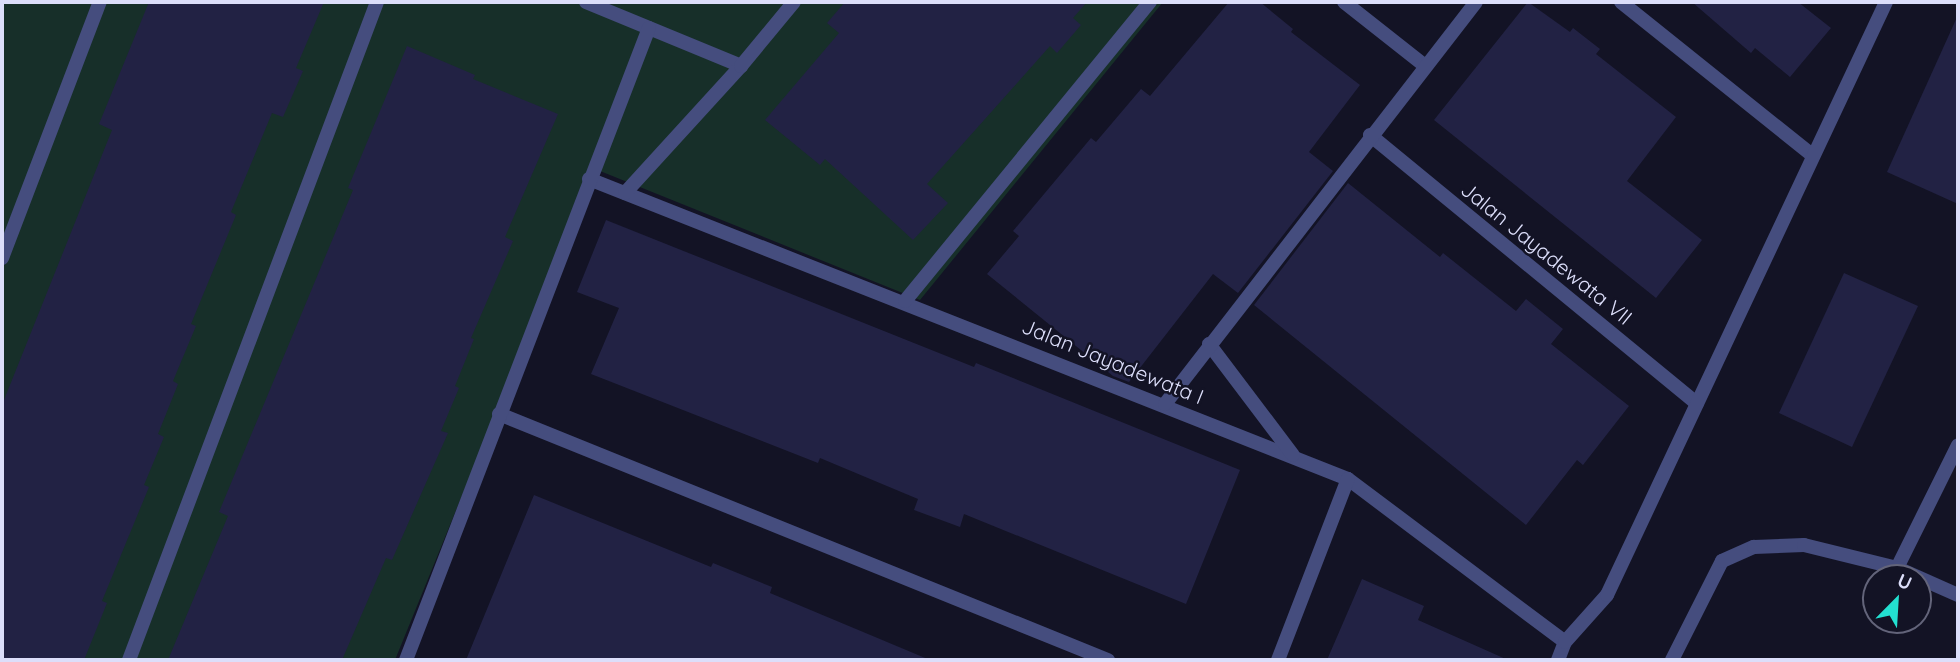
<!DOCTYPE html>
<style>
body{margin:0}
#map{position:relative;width:1960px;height:662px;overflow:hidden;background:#131325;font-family:Quicksand,sans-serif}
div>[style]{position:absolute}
.green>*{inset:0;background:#172f29}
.building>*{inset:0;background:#224}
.service>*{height:14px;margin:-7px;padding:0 7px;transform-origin:7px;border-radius:7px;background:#454d7e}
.minor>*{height:14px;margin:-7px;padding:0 7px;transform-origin:7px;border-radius:7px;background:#454d7e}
span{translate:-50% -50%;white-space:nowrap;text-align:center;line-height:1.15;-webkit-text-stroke:5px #131325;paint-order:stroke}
.street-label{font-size:21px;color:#dcdefa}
.frame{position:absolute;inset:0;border:4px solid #dcdefa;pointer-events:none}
.north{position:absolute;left:1862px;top:564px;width:70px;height:70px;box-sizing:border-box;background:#131325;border:2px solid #63647a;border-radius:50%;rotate:24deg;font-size:19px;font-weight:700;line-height:28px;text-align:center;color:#dcdefa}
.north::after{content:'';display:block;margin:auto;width:24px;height:32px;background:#23e0d1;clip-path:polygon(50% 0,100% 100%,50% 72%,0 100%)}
</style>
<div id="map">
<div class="green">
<i style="clip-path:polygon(2px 2px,1163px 2px,920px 300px,595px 169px,395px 660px,2px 660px)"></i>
</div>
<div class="building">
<i style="clip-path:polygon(149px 2px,324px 2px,296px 68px,303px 71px,283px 117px,272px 113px,231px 212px,236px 215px,191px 324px,196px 326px,173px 381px,178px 384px,158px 434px,164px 437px,144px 485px,149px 487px,102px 601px,107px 603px,84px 660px,2px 660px,2px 405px,112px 130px,99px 124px)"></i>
<i style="clip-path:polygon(845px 2px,1087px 2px,1073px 18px,1081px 25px,1057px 53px,1050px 46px,927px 184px,948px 203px,913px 240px,825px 159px,820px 165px,765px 120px,839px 33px,827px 23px)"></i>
<i style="clip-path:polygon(1229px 2px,1260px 2px,1293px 29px,1291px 32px,1360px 85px,1309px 152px,1333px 171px,1238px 293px,1213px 274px,1129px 382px,1113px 376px,987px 274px,1019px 236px,1013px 231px,1091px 138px,1096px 142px,1141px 89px,1150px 96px)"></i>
<i style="clip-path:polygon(1528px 2px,1570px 32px,1573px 28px,1600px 49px,1596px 54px,1676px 117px,1627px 181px,1702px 240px,1656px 298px,1434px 120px)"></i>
<i style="clip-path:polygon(1692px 2px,1798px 2px,1831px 28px,1790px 77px,1755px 48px,1751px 53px)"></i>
<i style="clip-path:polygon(1958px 15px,1958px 204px,1887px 172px)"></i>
<i style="clip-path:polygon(407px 46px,475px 75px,473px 79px,558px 114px,505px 237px,513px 241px,471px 338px,474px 339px,455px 386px,459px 388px,441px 431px,448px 433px,392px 560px,386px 558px,342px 660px,168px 660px,228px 516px,219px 512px,353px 190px,348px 188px)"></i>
<i style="clip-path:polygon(1348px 183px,1440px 257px,1443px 253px,1516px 311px,1526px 299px,1563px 329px,1551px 344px,1629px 406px,1583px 465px,1577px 460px,1526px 525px,1254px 305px)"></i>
<i style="clip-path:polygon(606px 220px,974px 367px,976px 363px,1240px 470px,1186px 604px,964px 514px,960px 527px,914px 510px,918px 499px,820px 458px,818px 463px,591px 374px,619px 308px,577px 292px)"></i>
<i style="clip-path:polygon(1844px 273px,1918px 306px,1852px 447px,1779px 413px)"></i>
<i style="clip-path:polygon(534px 495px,711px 567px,713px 563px,772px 587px,770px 593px,930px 660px,466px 660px)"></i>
<i style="clip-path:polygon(1362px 579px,1424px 606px,1418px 620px,1508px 660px,1327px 660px)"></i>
</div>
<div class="service">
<i style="left:1897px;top:568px;width:137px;rotate:-63.6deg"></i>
<i style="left:1672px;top:660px;width:111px;rotate:-63.2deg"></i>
<i style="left:1722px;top:561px;width:35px;rotate:-24deg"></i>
<i style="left:1754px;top:547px;width:50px;rotate:-2.3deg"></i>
<i style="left:1804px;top:545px;width:96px;rotate:13.9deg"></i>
<i style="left:1897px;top:568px;width:67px;rotate:23.9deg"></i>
</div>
<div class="minor">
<i style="left:586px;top:2px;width:168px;rotate:22.4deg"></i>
<i style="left:1344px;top:2px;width:103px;rotate:38.3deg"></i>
<i style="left:1621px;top:2px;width:246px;rotate:38.7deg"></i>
<i style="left:1370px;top:135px;width:423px;rotate:39.4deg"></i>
<i style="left:589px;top:179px;width:816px;rotate:21.57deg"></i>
<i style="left:1348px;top:479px;width:271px;rotate:36.9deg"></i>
<i style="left:625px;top:193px;width:172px;rotate:-47.6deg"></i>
<i style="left:741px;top:66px;width:83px;rotate:-50.4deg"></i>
<i style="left:2px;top:258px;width:274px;rotate:-69.1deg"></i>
<i style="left:905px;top:301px;width:387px;rotate:-50.7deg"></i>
<i style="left:1209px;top:344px;width:139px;rotate:52.9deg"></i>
<i style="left:1165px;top:404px;width:508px;rotate:-52.27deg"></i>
<i style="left:499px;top:414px;width:657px;rotate:22deg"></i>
<i style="left:129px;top:660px;width:703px;rotate:-69.35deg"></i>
<i style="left:406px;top:660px;width:677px;rotate:-68.97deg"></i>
<i style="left:1278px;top:660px;width:194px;rotate:-68.9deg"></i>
<i style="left:1558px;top:660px;width:19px;rotate:-69deg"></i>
<i style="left:1565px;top:642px;width:63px;rotate:-48.2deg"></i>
<i style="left:1607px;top:595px;width:655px;rotate:-64.8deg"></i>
</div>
<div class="street-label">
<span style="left:1547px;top:253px;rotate:39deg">Jalan Jayadewata VII</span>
<span style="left:1113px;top:361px;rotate:22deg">Jalan Jayadewata I</span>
</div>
<div class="frame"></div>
<div class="north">U</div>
</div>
